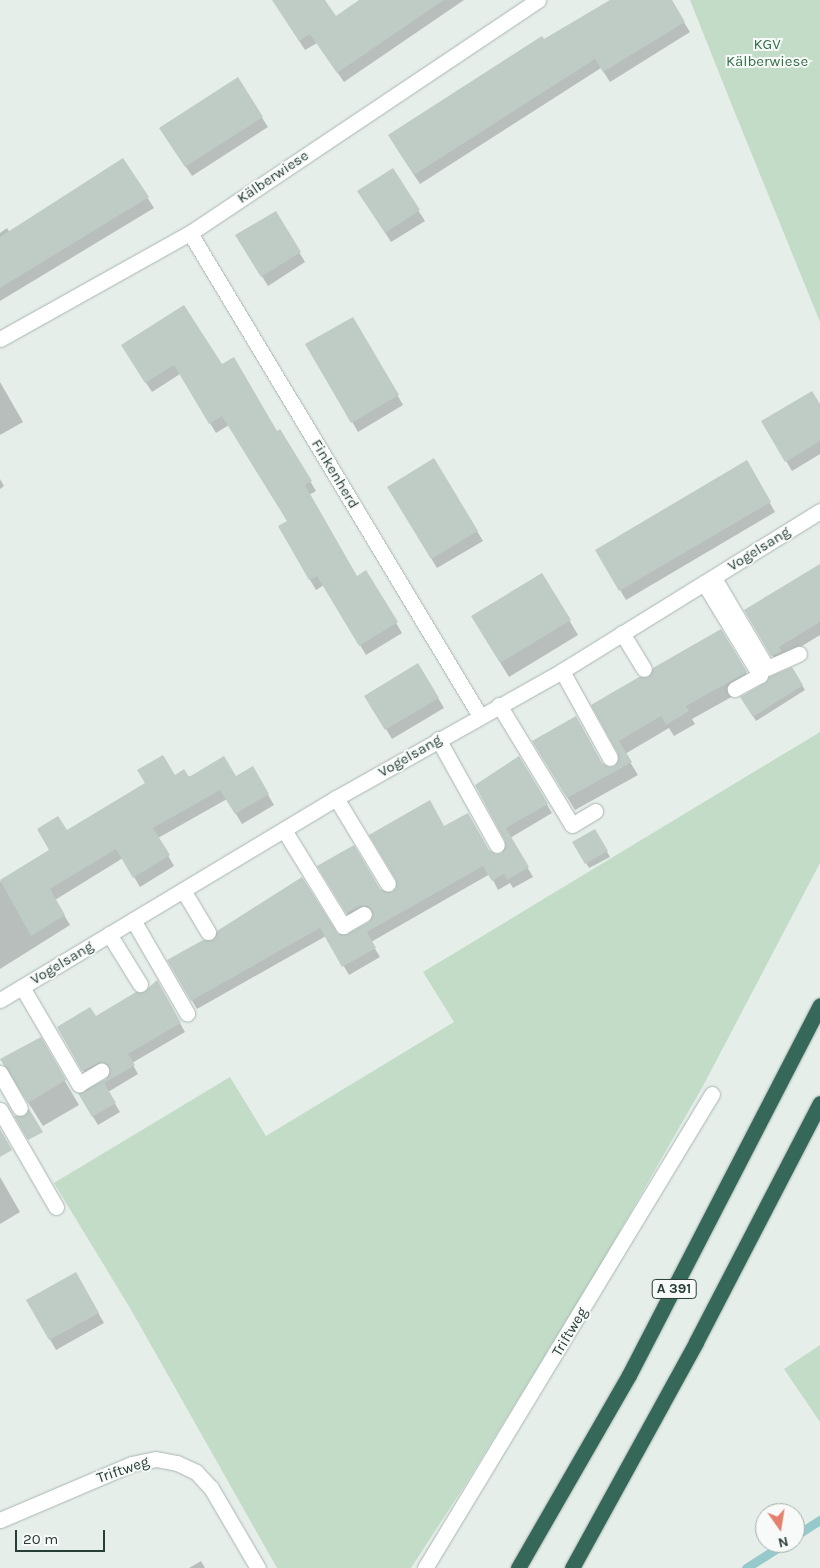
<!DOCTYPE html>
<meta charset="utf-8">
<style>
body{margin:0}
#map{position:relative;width:820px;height:1568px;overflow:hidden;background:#e6eeea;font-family:Karla,sans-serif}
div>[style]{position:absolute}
.green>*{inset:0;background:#c2dcc7}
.shadow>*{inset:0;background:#0003}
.stream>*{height:9px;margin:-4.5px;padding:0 4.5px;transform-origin:4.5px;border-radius:4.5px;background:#95c9cc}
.building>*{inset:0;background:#bfcbc5}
.roads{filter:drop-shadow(0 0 1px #a9b6b0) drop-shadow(0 0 1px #a9b6b0)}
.lane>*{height:15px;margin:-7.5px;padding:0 7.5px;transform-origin:7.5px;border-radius:7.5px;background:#fff}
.street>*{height:15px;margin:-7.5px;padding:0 7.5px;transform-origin:7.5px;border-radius:7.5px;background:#fff}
.highway>*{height:15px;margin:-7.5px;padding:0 7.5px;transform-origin:7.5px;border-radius:7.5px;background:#366859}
span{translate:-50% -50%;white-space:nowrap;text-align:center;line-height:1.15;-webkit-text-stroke:4px #f7faf8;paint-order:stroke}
.shield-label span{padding:1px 4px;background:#f7faf8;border:1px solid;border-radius:4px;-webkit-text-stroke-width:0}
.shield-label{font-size:14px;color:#273e36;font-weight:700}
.park-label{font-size:15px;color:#357147}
.street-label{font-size:15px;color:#273e36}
.north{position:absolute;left:755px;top:1503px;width:50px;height:50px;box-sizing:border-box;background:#f7faf8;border:1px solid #a4afaa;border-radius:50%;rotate:167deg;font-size:14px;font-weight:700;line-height:20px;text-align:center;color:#273e36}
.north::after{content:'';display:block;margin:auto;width:18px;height:22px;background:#e4806e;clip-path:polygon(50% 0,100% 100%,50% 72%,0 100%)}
.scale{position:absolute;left:15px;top:1530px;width:90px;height:22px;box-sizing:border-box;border:2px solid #273e36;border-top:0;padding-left:6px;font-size:15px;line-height:18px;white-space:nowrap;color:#273e36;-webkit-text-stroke:4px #f7faf8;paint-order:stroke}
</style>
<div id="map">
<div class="green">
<i style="clip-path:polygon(690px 0,820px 0,820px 322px,733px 108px)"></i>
<i style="clip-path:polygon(820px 732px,820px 863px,703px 1086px,597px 1271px,465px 1485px,411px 1568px,277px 1568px,130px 1308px,54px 1183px,230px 1077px,266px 1136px,454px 1022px,423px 972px)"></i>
<i style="clip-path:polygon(820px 1345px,820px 1422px,784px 1369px)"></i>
</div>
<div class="shadow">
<i style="clip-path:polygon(273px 0,323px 0,335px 18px,362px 0,464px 0,344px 82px,317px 43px,305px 50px)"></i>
<i style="clip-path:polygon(611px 0,670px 0,690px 32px,610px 82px,601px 68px,420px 184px,395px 146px,544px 41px)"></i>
<i style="clip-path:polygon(237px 79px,268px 127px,192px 176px,167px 138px)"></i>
<i style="clip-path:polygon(123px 159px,154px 208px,0 301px,0 233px,7px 228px,10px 233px)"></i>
<i style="clip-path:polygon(392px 170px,425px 221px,391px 242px,365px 201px)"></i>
<i style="clip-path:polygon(275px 213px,305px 262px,268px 286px,243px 246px)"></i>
<i style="clip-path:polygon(353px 318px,403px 405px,358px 432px,307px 344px)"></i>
<i style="clip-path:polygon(128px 355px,221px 366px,277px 432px,280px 430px,316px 491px,309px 495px,357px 578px,366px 572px,402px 633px,366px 655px,324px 585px,316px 590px,279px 527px,288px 522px,229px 425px,216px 433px,180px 374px,152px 392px)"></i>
<i style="clip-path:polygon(0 382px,23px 422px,0 435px)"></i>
<i style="clip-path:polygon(820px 407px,820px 454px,792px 471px,763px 422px)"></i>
<i style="clip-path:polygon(434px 460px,483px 541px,437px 568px,389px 488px)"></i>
<i style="clip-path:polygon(746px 462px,775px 512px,626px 600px,597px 551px)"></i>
<i style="clip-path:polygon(0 479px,4px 486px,0 489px)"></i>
<i style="clip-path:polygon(542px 574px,578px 635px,509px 677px,481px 631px)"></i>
<i style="clip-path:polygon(820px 574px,820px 635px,784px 657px,778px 665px,746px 611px)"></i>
<i style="clip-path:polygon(721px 631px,753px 685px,692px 719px,695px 724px,674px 736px,669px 728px,625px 754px,638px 775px,575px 810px,541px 754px,602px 764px,609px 769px,616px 767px,620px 754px,593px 705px,649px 678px)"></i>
<i style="clip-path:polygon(418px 665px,444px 708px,392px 739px,366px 696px)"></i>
<i style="clip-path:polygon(792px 669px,805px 690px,756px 721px,742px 697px)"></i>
<i style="clip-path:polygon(519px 758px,552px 813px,510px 838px,533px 877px,513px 888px,510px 883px,498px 890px,490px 874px,371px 942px,380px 957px,349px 975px,326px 936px,197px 1009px,169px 961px,214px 941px,302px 879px,337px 935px,348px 936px,370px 923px,374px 914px,365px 914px,352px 922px,319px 867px,393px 894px,444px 827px,496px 856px,503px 854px,507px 841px,477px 785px)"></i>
<i style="clip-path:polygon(252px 768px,274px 805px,242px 824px,227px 799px,158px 838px,174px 866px,140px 887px,123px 858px,55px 900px,70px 925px,0 969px,0 882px,50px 850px,66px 831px,174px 776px,236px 778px)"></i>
<i style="clip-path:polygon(595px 831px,610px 857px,589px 868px,574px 842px)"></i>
<i style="clip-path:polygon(157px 982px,185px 1032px,132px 1063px,138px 1074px,108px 1092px,120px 1112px,98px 1125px,79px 1094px,107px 1080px,109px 1072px,88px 1079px,58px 1028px,95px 1017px,145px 993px)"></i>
<i style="clip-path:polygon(40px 1039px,79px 1105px,43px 1126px,1px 1059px)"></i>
<i style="clip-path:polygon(0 1177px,20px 1212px,0 1224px)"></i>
<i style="clip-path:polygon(76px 1274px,104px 1323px,56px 1350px,28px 1301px)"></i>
<i style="clip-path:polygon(201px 1561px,205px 1568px,189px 1568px)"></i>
</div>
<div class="stream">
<i style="left:795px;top:1536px;width:30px;rotate:-33deg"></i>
<i style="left:746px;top:1568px;width:46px;rotate:-32.7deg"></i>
</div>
<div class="building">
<i style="clip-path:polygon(272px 0,325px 0,336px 16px,359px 0,444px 0,337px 73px,310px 34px,299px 41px)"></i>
<i style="clip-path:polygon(610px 0,672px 0,685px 22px,603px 72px,595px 59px,414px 175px,388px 135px,542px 36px,544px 39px)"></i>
<i style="clip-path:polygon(238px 77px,263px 117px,185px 167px,159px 128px)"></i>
<i style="clip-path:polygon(123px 158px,149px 197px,0 288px,0 237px)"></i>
<i style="clip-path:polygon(393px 168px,420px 210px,385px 233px,357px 191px)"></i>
<i style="clip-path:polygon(276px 211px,301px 252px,261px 277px,235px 235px)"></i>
<i style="clip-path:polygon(184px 305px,222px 364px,234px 357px,277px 431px,280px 429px,312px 481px,305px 485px,357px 576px,366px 570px,398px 622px,359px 646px,317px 576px,309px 580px,278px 526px,287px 521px,222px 416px,209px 424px,174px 365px,145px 383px,121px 345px)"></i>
<i style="clip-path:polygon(353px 317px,399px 395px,351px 423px,305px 344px)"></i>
<i style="clip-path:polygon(812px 391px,820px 404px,820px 441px,785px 462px,761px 421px)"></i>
<i style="clip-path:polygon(434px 458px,478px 531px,431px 559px,387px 487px)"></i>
<i style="clip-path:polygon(747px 460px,771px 502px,619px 591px,595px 550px)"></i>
<i style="clip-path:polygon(820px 564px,820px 622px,779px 647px,782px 651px,771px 656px,744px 610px)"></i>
<i style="clip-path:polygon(542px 573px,571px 620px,500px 663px,471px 616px)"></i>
<i style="clip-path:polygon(721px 629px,747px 672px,686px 706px,689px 711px,666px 725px,661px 716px,619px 741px,632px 762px,567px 798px,532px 741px,576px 716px,602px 763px,609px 767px,615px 766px,618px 754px,591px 705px,639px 677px,648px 677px,653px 668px)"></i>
<i style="clip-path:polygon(418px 663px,439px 698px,385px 730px,364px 696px)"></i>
<i style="clip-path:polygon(792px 667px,803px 685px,753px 717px,740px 697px,765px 683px,769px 677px)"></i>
<i style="clip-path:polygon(163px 755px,175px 775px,184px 769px,189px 777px,224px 756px,236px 776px,253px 766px,269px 794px,235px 814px,220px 790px,153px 828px,170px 855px,133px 878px,116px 849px,50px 889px,65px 915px,31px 936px,0 880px,49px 850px,37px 829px,58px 816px,67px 830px,145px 783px,137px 770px)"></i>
<i style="clip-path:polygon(519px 756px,548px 804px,506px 828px,529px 867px,507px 880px,504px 874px,492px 881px,483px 866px,367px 932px,376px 948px,342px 967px,320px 928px,191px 1001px,167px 960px,203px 940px,213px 940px,217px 931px,302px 877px,338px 934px,347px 934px,369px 922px,373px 914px,368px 906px,360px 906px,346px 913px,317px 866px,354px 845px,380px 889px,392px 892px,396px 888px,396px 880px,369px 835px,430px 800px,444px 826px,468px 813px,489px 850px,496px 854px,502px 853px,505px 841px,475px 785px)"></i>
<i style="clip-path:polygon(595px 829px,608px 851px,585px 864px,572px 842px)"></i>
<i style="clip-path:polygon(157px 980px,181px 1023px,128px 1054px,135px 1065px,104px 1083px,116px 1103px,92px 1117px,78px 1093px,106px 1079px,109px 1067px,100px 1062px,82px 1071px,57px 1027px,90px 1007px,96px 1016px,136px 992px,144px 992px)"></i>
<i style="clip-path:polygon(41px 1037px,66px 1080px,28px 1103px,0 1059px)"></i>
<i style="clip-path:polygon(29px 1109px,43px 1132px,28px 1140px,14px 1116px,24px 1116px)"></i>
<i style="clip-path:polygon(0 1129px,12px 1150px,0 1157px)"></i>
<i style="clip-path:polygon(76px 1272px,99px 1313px,49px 1340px,26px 1300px)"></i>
</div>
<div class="roads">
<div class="lane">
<i style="left:714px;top:578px;width:104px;rotate:59.5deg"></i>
<i style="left:767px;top:668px;width:35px;rotate:-24deg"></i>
<i style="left:704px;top:583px;width:108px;rotate:58.7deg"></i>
<i style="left:760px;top:675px;width:29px;rotate:151deg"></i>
<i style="left:622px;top:633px;width:42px;rotate:58.6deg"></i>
<i style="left:562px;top:671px;width:99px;rotate:61.1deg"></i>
<i style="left:499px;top:705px;width:140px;rotate:58.7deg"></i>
<i style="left:572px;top:825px;width:27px;rotate:-31deg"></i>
<i style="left:438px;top:739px;width:121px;rotate:60.9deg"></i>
<i style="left:336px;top:798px;width:100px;rotate:58.8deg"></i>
<i style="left:284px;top:830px;width:113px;rotate:58.4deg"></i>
<i style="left:343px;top:926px;width:24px;rotate:-30deg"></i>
<i style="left:183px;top:890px;width:49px;rotate:59.2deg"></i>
<i style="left:133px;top:920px;width:108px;rotate:59.9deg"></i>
<i style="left:109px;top:934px;width:59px;rotate:58.2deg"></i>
<i style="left:22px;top:987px;width:113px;rotate:59.6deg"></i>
<i style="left:79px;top:1084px;width:26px;rotate:-31deg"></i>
<i style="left:0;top:1073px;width:40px;rotate:60.3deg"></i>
<i style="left:0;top:1110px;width:112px;rotate:60deg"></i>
<i style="left:0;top:1520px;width:142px;rotate:-23.1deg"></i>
<i style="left:131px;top:1464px;width:25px;rotate:-11deg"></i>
<i style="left:156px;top:1459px;width:21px;rotate:11deg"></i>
<i style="left:177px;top:1463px;width:21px;rotate:25deg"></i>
<i style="left:196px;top:1472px;width:22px;rotate:47deg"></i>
<i style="left:211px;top:1488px;width:93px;rotate:59.6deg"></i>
<i style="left:425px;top:1568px;width:554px;rotate:-58.81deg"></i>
</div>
<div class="street">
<i style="left:190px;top:233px;width:563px;rotate:59.02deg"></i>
<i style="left:0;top:339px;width:218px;rotate:-29.2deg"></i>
<i style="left:190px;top:233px;width:419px;rotate:-33.8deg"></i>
<i style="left:0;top:1000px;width:392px;rotate:-31deg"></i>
<i style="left:336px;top:798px;width:259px;rotate:-29.3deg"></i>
<i style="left:562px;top:671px;width:304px;rotate:-31.8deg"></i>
</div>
<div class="highway">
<i style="left:518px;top:1568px;width:223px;rotate:-60.1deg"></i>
<i style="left:629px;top:1375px;width:416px;rotate:-62.7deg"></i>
<i style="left:572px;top:1568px;width:258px;rotate:-61.2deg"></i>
<i style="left:696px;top:1342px;width:269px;rotate:-62.6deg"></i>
</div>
</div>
<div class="shield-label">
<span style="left:674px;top:1289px">A 391</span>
</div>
<div class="park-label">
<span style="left:767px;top:53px">KGV<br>Kälberwiese</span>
</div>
<div class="street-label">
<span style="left:273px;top:177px;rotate:-34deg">Kälberwiese</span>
<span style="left:335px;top:474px;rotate:59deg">Finkenherd</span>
<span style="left:759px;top:549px;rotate:-32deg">Vogelsang</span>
<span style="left:410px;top:756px;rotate:-30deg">Vogelsang</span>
<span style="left:62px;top:963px;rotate:-31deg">Vogelsang</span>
<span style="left:570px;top:1332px;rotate:-59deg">Triftweg</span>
<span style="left:123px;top:1470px;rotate:-19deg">Triftweg</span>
</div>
<div class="north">N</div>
<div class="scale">20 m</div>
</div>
